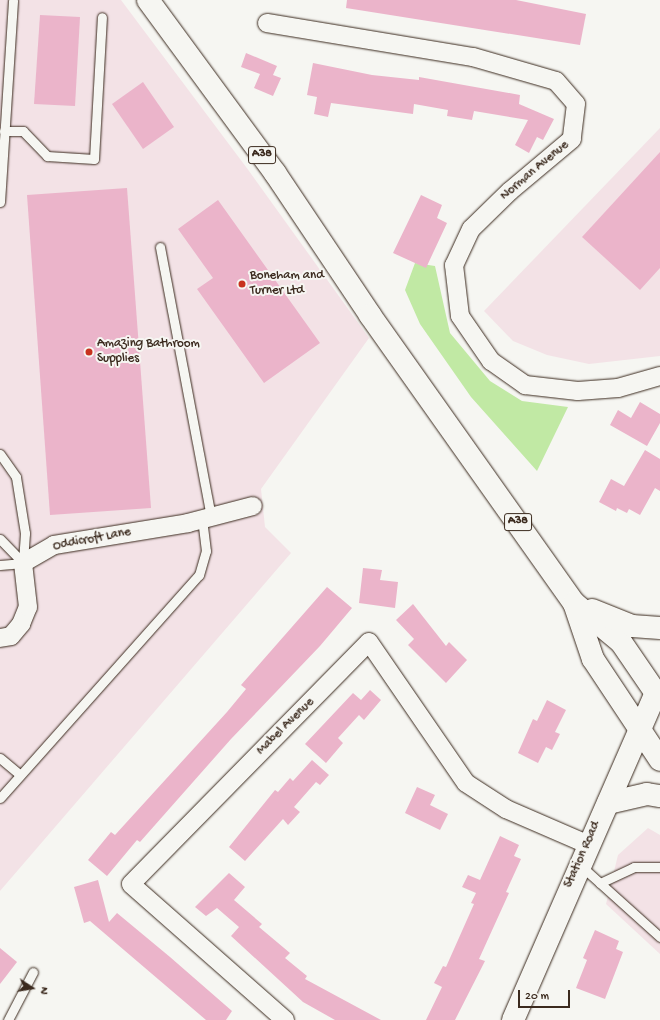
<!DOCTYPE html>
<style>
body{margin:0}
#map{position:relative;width:660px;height:1020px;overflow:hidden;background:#f6f6f2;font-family:"Gochi Hand",sans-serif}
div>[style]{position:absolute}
.built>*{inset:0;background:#f3e2e6}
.green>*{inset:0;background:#c1e9a4}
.building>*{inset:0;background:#ebb4ca}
.roads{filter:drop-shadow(0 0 1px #3b2a1e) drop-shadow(0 0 1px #3b2a1e)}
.service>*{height:9px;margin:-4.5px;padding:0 4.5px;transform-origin:4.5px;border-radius:4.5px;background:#f6f6f2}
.minor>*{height:18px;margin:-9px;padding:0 9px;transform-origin:9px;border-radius:9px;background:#f6f6f2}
.secondary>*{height:22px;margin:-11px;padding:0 11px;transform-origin:11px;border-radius:11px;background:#f6f6f2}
.trunk>*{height:22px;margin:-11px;padding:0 11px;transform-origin:11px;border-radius:11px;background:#f6f6f2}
.dots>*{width:11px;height:11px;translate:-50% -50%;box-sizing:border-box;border:2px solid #f6f6f2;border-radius:50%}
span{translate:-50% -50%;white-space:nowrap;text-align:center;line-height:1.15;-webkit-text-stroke:4px #f6f6f2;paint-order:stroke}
.shield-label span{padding:1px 3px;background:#f6f6f2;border:1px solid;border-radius:3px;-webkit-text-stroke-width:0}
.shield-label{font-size:12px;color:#3b2a1e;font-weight:700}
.street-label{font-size:13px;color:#3b2a1e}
.poi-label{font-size:13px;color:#3b2a1e}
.left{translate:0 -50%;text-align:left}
.north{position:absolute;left:12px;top:968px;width:40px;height:40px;-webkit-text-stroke:3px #f6f6f2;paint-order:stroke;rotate:102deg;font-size:11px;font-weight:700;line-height:16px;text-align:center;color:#3b2a1e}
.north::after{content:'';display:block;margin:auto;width:14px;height:18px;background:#3b2a1e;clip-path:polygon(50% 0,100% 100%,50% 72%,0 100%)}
.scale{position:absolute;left:518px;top:990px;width:52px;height:18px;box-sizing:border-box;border:2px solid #3b2a1e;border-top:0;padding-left:5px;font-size:12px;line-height:14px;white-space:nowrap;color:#3b2a1e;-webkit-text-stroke:3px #f6f6f2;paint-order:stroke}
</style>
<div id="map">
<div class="built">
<i style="clip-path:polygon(0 0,121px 0,249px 171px,369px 338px,261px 489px,265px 527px,291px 553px,0 891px)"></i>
<i style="clip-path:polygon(660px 128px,660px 356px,589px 364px,547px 355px,513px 341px,484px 311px)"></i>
<i style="clip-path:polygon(648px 828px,660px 835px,660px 954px,606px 904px,618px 855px)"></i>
</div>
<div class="green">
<i style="clip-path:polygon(415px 263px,435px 266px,450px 333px,490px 381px,522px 401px,568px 407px,537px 471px,471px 397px,420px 324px,405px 290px)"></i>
</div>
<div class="building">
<i style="clip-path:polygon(347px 0,516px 0,586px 14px,580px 45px,346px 8px)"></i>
<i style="clip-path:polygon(40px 15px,80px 17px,75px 106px,34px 104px)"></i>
<i style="clip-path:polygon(246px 53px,277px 66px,273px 75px,281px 78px,273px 96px,254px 88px,260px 74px,241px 67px)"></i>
<i style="clip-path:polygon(313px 63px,372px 75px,419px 80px,419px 77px,520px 95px,519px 104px,554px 119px,543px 140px,537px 137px,529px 153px,515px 145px,528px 120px,474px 111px,472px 120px,447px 116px,448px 110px,414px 104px,413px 114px,331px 103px,328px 117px,314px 114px,317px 97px,307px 95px)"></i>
<i style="clip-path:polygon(143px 82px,174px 127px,143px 149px,112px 104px)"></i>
<i style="clip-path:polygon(660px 152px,660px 268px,640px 290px,582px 237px)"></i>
<i style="clip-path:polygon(127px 188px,151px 508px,50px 515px,27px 195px)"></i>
<i style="clip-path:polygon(421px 195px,442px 205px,437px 218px,447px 223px,426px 268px,393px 253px)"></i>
<i style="clip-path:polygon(218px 200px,320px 343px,264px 383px,197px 289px,213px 278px,178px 229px)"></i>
<i style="clip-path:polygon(640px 402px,660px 414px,660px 423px,647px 446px,610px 425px,618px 410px,631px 418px)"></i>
<i style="clip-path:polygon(645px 450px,660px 459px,660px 491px,655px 488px,640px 515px,629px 509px,627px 513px,617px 508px,616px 511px,599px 502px,611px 479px,624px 486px)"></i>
<i style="clip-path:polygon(363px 568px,382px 570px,380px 580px,398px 582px,395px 608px,359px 603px)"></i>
<i style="clip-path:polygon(327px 587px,352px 608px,320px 646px,231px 739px,140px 842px,137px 840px,107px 876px,88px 860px,111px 832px,115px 835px,227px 712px,246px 689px,241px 685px)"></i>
<i style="clip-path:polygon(413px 604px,446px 646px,449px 642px,467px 660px,446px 683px,408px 645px,414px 639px,396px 620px)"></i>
<i style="clip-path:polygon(370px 690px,381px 700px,364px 720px,359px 715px,338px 738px,343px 743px,326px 763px,305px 744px,353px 693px,361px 700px)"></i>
<i style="clip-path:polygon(547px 700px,566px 710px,555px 732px,560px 734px,552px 750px,546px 747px,538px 763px,518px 753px,533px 719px,537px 721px)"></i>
<i style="clip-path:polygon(312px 760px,329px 775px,320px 785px,316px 782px,294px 807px,300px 812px,288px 825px,283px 819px,245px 861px,229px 847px,275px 790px,278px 792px,290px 778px,293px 781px)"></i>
<i style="clip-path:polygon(417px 787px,435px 795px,430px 805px,448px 814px,440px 830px,405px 813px)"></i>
<i style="clip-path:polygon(500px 836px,519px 845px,514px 856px,521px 859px,506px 892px,509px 893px,479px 959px,485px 961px,455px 1020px,426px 1020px,442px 987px,434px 983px,443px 966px,446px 967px,474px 904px,471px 903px,476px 893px,462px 887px,468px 875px,480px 880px)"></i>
<i style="clip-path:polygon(229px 873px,245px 887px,234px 900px,262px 924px,259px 927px,290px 953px,285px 958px,307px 976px,305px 979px,381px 1020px,335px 1020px,303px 1002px,231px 936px,239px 927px,217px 908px,206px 916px,195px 907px)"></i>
<i style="clip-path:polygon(98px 880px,109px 922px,117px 913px,170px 957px,232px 1011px,226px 1020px,206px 1020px,90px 921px,84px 923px,74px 887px)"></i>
<i style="clip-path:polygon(595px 930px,619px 941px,616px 949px,623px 952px,605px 999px,576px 988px,587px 960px,583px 958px)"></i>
<i style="clip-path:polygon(0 948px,17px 962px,0 984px)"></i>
</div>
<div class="roads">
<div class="service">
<i style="left:4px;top:131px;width:19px"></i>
<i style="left:23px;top:131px;width:35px;rotate:46deg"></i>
<i style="left:47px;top:156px;width:47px;rotate:3.7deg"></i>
<i style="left:94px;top:159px;width:142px;rotate:-86.8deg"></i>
<i style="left:0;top:202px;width:202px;rotate:-86.3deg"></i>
<i style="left:160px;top:247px;width:274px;rotate:79.3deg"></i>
<i style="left:0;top:454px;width:28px;rotate:55deg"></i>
<i style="left:16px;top:477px;width:57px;rotate:80.9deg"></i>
<i style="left:25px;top:533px;width:30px;rotate:94deg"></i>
<i style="left:0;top:539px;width:33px;rotate:46deg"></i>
<i style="left:0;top:565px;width:23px;rotate:-5deg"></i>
<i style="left:0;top:758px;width:25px;rotate:40deg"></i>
<i style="left:0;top:798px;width:299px;rotate:-48.3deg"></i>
<i style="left:199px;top:575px;width:25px;rotate:-74deg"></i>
<i style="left:206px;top:551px;width:32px;rotate:-97deg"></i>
<i style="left:580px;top:865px;width:108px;rotate:42deg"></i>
<i style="left:600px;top:883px;width:38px;rotate:-25deg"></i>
<i style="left:634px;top:867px;width:26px"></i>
<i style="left:8px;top:1020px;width:54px;rotate:-62.5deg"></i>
</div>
<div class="minor">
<i style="left:267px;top:23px;width:209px;rotate:9.4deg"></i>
<i style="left:473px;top:57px;width:86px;rotate:16.1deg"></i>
<i style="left:556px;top:81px;width:30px;rotate:49deg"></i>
<i style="left:576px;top:104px;width:35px;rotate:97deg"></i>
<i style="left:572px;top:139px;width:81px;rotate:140deg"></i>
<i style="left:510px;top:191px;width:54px;rotate:135.7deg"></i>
<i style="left:471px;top:229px;width:40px;rotate:115deg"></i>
<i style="left:454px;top:265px;width:51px;rotate:83.3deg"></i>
<i style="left:460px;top:316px;width:55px;rotate:55.4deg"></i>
<i style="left:491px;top:361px;width:42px;rotate:35.2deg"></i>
<i style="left:525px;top:385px;width:53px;rotate:6.5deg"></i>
<i style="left:578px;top:391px;width:40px;rotate:-4.3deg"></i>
<i style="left:618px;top:388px;width:44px;rotate:-15.9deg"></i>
<i style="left:0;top:638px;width:11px;rotate:-10deg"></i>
<i style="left:11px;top:636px;width:16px;rotate:-50deg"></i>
<i style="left:21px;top:624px;width:18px;rotate:-68deg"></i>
<i style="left:28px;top:607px;width:44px;rotate:-96.5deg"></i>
<i style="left:23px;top:563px;width:36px;rotate:-30deg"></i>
<i style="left:54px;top:545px;width:136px;rotate:-9.3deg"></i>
<i style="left:188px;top:523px;width:67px;rotate:-14.7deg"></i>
<i style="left:285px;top:1020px;width:205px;rotate:-138.6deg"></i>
<i style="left:131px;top:884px;width:339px;rotate:-45.5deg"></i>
<i style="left:369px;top:642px;width:171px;rotate:55.5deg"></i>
<i style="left:466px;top:783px;width:48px;rotate:33deg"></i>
<i style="left:506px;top:809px;width:88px;rotate:23.4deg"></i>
</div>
<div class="secondary">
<i style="left:513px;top:1020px;width:358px;rotate:-66.4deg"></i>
</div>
<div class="trunk">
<i style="left:148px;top:0;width:215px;rotate:53.7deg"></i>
<i style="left:275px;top:173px;width:171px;rotate:56.2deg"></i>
<i style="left:370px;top:315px;width:353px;rotate:54.7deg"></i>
<i style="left:574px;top:603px;width:61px;rotate:39.7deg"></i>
<i style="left:621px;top:642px;width:69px;rotate:55.6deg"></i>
<i style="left:574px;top:603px;width:59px;rotate:71.3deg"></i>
<i style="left:593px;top:659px;width:121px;rotate:56.4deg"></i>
<i style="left:592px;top:610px;width:43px;rotate:21.8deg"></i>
<i style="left:632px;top:626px;width:28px;rotate:4deg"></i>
<i style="left:608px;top:803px;width:40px;rotate:-13deg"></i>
<i style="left:647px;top:794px;width:13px;rotate:9deg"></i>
</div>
</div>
<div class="dots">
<i style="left:242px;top:284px;background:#c8321e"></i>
<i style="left:89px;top:352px;background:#c8321e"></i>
</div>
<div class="shield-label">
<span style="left:262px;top:155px">A38</span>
<span style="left:518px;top:522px">A38</span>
</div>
<div class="street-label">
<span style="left:535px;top:171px;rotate:-40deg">Norman Avenue</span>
<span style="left:92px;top:540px;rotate:-11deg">Oddicroft Lane</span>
<span style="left:286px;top:727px;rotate:-45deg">Mabel Avenue</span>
<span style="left:583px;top:855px;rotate:-66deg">Station Road</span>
</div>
<div class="poi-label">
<span class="left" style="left:250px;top:284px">Boneham and<br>Turner Ltd</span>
<span class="left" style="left:97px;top:352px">Amazing Bathroom<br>Supplies</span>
</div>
<div class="north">N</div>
<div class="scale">20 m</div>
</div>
